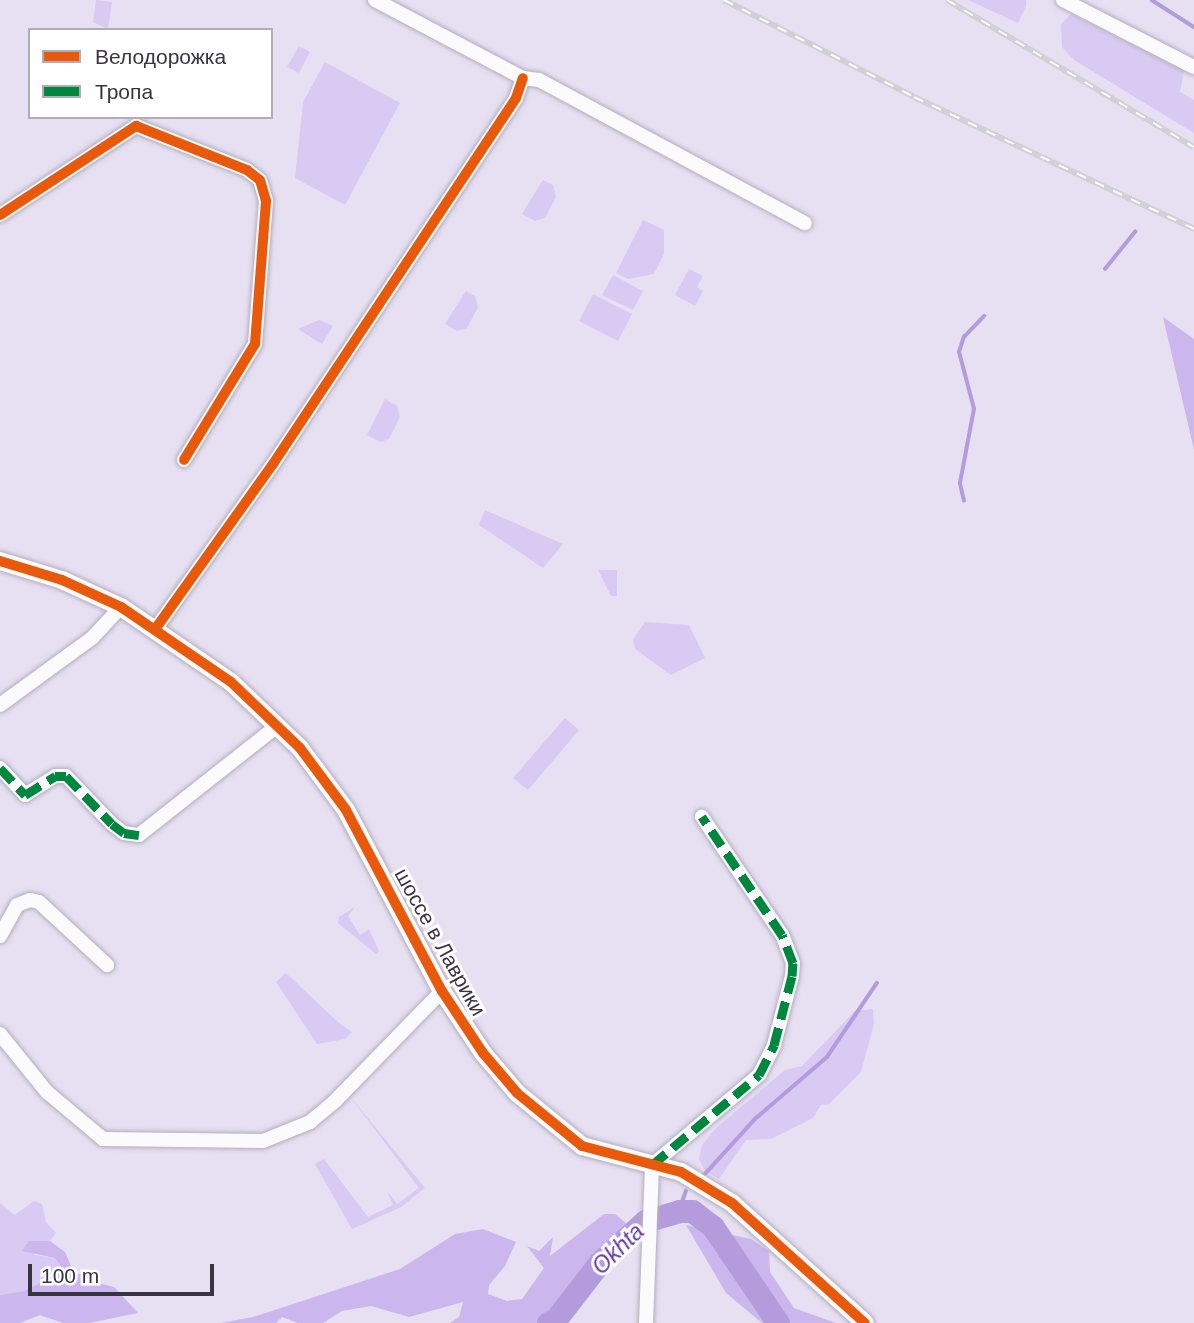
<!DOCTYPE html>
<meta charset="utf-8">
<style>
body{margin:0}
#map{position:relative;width:1194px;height:1323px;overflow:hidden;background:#e6e0f2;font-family:Helvetica,sans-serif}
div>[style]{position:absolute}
.green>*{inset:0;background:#d8caf2}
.forest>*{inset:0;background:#cbb7ee}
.stream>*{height:3.5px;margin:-1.75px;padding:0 1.75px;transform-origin:1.75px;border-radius:1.75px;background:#b49cdc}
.river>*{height:23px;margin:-11.5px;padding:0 11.5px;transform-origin:11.5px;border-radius:11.5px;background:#b49cdc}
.roads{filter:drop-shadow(0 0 2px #b3aebd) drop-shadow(0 0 2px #b3aebd)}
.minor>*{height:14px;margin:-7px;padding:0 7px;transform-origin:7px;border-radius:7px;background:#fbfafd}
.tertiary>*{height:18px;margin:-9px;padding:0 9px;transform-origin:9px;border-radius:9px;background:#fbfafd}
.rail>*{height:6px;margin-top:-3px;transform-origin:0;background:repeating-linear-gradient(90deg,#fff 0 10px,#d1cfd3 0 20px);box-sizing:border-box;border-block:2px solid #d1cfd3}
.quiet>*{height:9px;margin-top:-4.5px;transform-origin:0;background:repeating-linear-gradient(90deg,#00873e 0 18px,transparent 0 27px)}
.cycleway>*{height:10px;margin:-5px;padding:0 5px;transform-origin:5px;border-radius:5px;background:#e8590c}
span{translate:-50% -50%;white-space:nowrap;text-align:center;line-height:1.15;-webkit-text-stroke:6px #fff;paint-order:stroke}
.street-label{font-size:21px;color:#383440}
.water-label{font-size:23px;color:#663b9e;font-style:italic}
.legend{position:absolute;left:28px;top:28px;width:245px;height:91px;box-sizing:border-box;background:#fff;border:2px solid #afaeb3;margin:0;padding:9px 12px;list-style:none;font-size:21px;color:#383440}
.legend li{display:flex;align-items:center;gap:14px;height:35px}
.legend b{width:35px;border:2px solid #afaeb3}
.scale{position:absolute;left:28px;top:1264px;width:186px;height:32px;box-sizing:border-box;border:4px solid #383440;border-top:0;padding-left:9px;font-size:21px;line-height:24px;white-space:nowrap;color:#383440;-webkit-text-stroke:5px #fff;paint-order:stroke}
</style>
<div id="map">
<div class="green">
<i style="clip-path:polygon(96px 0,112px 2px,108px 29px,93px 22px)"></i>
<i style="clip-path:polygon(968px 0,1026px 0,1026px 6px,1018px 23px)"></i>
<i style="clip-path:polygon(1071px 14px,1184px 70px,1180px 92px,1194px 100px,1194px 133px,1074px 60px,1062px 47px,1061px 24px)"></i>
<i style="clip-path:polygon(299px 46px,310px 52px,299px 73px,287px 67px)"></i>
<i style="clip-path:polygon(325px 62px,400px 103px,345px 205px,295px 178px,303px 102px)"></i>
<i style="clip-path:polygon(543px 180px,553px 185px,556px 197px,545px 218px,535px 221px,522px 214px)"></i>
<i style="clip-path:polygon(643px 220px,664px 230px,664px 254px,654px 274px,628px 279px,616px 273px)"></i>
<i style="clip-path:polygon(689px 269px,703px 276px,697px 287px,703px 291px,695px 306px,675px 295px)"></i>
<i style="clip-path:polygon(613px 275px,643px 291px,633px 310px,602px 295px)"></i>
<i style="clip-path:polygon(466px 291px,475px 296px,478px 307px,467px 328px,457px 331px,445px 324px)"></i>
<i style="clip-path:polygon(593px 294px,632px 314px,618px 341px,579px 321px)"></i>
<i style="clip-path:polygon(319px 320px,333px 326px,322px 344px,298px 329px)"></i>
<i style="clip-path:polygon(385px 399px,397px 406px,400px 417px,389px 439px,380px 442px,367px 435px)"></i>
<i style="clip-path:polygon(485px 510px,563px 544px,543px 568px,479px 525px)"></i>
<i style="clip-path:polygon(598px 570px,617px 570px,617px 596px,611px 596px)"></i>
<i style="clip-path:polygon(645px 622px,689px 625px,705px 658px,671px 675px,635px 649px,633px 640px)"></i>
<i style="clip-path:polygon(565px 718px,579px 730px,528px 790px,513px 778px)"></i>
<i style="clip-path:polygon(355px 907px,348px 916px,360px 935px,369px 929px,379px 951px,376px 954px,338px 923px,339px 917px)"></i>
<i style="clip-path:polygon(286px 973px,339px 1023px,352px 1032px,345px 1039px,317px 1044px,276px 982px)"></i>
<i style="clip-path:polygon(873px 1009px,874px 1024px,861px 1072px,829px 1104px,821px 1105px,813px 1118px,771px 1139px,746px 1140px,719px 1179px,705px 1171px,699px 1159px,702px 1145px,716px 1128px,785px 1070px,802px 1066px,855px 1011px)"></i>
<i style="clip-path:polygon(349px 1095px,425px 1188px,401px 1207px,352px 1229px,315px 1164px,324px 1159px,368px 1217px,393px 1205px,387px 1191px,397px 1204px,419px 1188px)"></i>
<i style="clip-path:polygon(34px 1201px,42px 1204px,46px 1222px,56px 1233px,50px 1241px,29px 1241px,35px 1255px,55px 1258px,64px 1271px,24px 1291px,0 1295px,0 1203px,15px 1215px)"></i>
</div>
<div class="forest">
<i style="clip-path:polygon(1163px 317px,1194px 339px,1194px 450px)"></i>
<i style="clip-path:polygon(604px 1214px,615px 1214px,627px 1224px,603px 1248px,551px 1323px,450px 1323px,459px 1317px,463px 1302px,409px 1317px,371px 1306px,342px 1311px,323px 1323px,298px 1323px,282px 1317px,276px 1323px,221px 1323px,253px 1317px,400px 1269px,455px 1234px,483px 1229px,516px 1242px,505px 1266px,489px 1285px,488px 1294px,507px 1301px,522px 1299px,544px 1268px,527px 1246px,539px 1251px,553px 1237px,550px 1256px)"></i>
<i style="clip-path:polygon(686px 1225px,751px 1239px,769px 1251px,770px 1272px,794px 1308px,836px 1323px,762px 1323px,726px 1293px)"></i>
<i style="clip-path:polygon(29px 1241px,50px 1241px,65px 1252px,75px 1275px,84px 1273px,90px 1281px,114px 1287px,138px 1313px,89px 1323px,63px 1323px,40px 1315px,20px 1323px,0 1323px,0 1295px,24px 1291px,64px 1271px,55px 1258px,22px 1251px)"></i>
</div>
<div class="stream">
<i style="left:1152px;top:0;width:50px;rotate:32.7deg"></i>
<i style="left:1105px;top:269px;width:48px;rotate:-51deg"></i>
<i style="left:964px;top:501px;width:18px;rotate:-103deg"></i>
<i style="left:960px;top:483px;width:75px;rotate:-79.3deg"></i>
<i style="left:974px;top:409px;width:59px;rotate:-104.7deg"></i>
<i style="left:959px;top:352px;width:16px;rotate:-72deg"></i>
<i style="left:964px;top:337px;width:29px;rotate:-46deg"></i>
<i style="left:705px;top:1174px;width:74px;rotate:-47.7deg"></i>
<i style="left:755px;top:1119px;width:95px;rotate:-40.7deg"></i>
<i style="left:827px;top:1057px;width:89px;rotate:-56deg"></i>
<i style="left:679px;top:1211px;width:21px;rotate:-71deg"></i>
</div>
<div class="river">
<i style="left:548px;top:1323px;width:9px;rotate:-27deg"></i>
<i style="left:556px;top:1319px;width:72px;rotate:-52.3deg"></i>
<i style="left:600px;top:1262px;width:61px;rotate:-42.3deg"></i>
<i style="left:645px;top:1221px;width:35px;rotate:-16deg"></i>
<i style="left:679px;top:1211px;width:13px"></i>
<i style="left:692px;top:1211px;width:26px;rotate:37deg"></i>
<i style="left:713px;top:1227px;width:116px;rotate:55.9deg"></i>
</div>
<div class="roads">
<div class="minor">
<i style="left:375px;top:0;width:167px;rotate:27.8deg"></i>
<i style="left:523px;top:78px;width:16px;rotate:7deg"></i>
<i style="left:539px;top:80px;width:302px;rotate:28.3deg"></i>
<i style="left:1063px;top:0;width:147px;rotate:27.1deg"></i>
<i style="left:0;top:215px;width:163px;rotate:-33.2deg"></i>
<i style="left:136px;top:126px;width:119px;rotate:21.6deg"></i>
<i style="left:247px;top:170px;width:16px;rotate:38deg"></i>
<i style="left:260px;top:180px;width:22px;rotate:74deg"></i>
<i style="left:266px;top:201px;width:143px;rotate:94.4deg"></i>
<i style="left:255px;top:344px;width:136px;rotate:121.5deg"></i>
<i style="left:156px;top:628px;width:201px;rotate:-54.5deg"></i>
<i style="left:273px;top:464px;width:439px;rotate:-56.4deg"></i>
<i style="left:516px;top:98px;width:21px;rotate:-71deg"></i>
<i style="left:0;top:705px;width:114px;rotate:-36.1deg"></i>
<i style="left:92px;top:638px;width:42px;rotate:-46.9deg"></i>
<i style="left:0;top:768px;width:37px;rotate:47deg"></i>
<i style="left:25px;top:795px;width:36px;rotate:-32deg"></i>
<i style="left:55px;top:776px;width:11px"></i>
<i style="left:66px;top:776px;width:66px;rotate:46.2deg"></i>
<i style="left:112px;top:824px;width:15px;rotate:37deg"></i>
<i style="left:124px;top:833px;width:15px;rotate:8deg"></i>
<i style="left:139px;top:835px;width:176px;rotate:-38.3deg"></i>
<i style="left:0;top:936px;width:35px;rotate:-61deg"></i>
<i style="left:17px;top:905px;width:14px;rotate:-21deg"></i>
<i style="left:30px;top:900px;width:9px;rotate:13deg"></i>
<i style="left:39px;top:902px;width:93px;rotate:42.8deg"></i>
<i style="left:0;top:1034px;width:75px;rotate:51deg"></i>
<i style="left:47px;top:1092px;width:73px;rotate:40deg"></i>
<i style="left:103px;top:1139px;width:160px;rotate:0.7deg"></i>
<i style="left:263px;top:1141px;width:51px;rotate:-22deg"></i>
<i style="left:310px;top:1122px;width:33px;rotate:-40deg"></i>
<i style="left:335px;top:1101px;width:153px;rotate:-45.8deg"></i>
<i style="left:646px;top:1323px;width:158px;rotate:-87.8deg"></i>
<i style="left:652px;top:1165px;width:140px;rotate:-40.1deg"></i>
<i style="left:759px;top:1075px;width:34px;rotate:-63deg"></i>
<i style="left:774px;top:1045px;width:71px;rotate:-75.4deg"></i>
<i style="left:792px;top:976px;width:13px;rotate:-86deg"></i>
<i style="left:793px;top:963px;width:30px;rotate:-111deg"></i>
<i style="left:782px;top:935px;width:143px;rotate:-124.1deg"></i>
</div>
<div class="tertiary">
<i style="left:0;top:561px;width:65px;rotate:17deg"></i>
<i style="left:62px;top:580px;width:65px;rotate:24.6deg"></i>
<i style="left:121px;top:607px;width:133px;rotate:34.3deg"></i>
<i style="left:231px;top:682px;width:95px;rotate:43.7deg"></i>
<i style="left:300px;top:748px;width:77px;rotate:53.4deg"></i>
<i style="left:346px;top:810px;width:205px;rotate:62.1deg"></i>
<i style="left:442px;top:991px;width:74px;rotate:56.5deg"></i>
<i style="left:483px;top:1053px;width:52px;rotate:49.6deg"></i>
<i style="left:517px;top:1093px;width:84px;rotate:39.2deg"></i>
<i style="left:582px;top:1146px;width:102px;rotate:14.7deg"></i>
<i style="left:681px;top:1172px;width:60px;rotate:31.3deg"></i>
<i style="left:732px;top:1203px;width:179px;rotate:42.1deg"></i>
</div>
</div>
<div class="rail">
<i style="left:724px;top:0;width:213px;rotate:27deg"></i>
<i style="left:914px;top:97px;width:310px;rotate:25.2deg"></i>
<i style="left:947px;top:0;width:287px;rotate:30.8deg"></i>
</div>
<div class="quiet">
<i style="left:0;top:768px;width:37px;rotate:47deg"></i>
<i style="left:25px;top:795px;width:36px;rotate:-32deg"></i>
<i style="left:55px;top:776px;width:11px"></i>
<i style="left:66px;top:776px;width:66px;rotate:46.2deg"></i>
<i style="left:112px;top:824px;width:15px;rotate:37deg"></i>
<i style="left:124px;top:833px;width:15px;rotate:8deg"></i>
<i style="left:652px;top:1165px;width:140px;rotate:-40.1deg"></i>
<i style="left:759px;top:1075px;width:34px;rotate:-63deg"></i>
<i style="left:774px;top:1045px;width:71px;rotate:-75.4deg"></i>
<i style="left:792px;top:976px;width:13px;rotate:-86deg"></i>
<i style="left:793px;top:963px;width:30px;rotate:-111deg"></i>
<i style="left:782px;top:935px;width:143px;rotate:-124.1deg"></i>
</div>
<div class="cycleway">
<i style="left:0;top:215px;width:163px;rotate:-33.2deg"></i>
<i style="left:136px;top:126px;width:119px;rotate:21.6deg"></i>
<i style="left:247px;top:170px;width:16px;rotate:38deg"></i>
<i style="left:260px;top:180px;width:22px;rotate:74deg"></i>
<i style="left:266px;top:201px;width:143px;rotate:94.4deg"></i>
<i style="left:255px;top:344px;width:136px;rotate:121.5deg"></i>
<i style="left:0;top:561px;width:65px;rotate:17deg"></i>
<i style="left:62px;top:580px;width:65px;rotate:24.6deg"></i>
<i style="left:121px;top:607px;width:133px;rotate:34.3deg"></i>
<i style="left:231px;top:682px;width:95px;rotate:43.7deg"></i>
<i style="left:300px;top:748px;width:77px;rotate:53.4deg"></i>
<i style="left:346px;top:810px;width:205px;rotate:62.1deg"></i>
<i style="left:442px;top:991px;width:74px;rotate:56.5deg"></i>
<i style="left:483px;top:1053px;width:52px;rotate:49.6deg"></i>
<i style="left:517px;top:1093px;width:84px;rotate:39.2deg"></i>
<i style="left:582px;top:1146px;width:102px;rotate:14.7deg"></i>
<i style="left:681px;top:1172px;width:60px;rotate:31.3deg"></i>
<i style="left:732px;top:1203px;width:179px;rotate:42.1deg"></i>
<i style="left:156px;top:628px;width:201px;rotate:-54.5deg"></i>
<i style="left:273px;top:464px;width:439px;rotate:-56.4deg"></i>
<i style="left:516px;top:98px;width:21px;rotate:-71deg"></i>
</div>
<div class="street-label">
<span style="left:440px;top:942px;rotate:61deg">шоссе в Лаврики</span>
</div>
<div class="water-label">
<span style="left:618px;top:1249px;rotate:-44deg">Okhta</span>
</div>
<ul class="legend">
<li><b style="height:9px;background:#e8590c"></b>Велодорожка</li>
<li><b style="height:9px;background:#00873e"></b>Тропа</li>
</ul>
<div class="scale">100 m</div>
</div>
